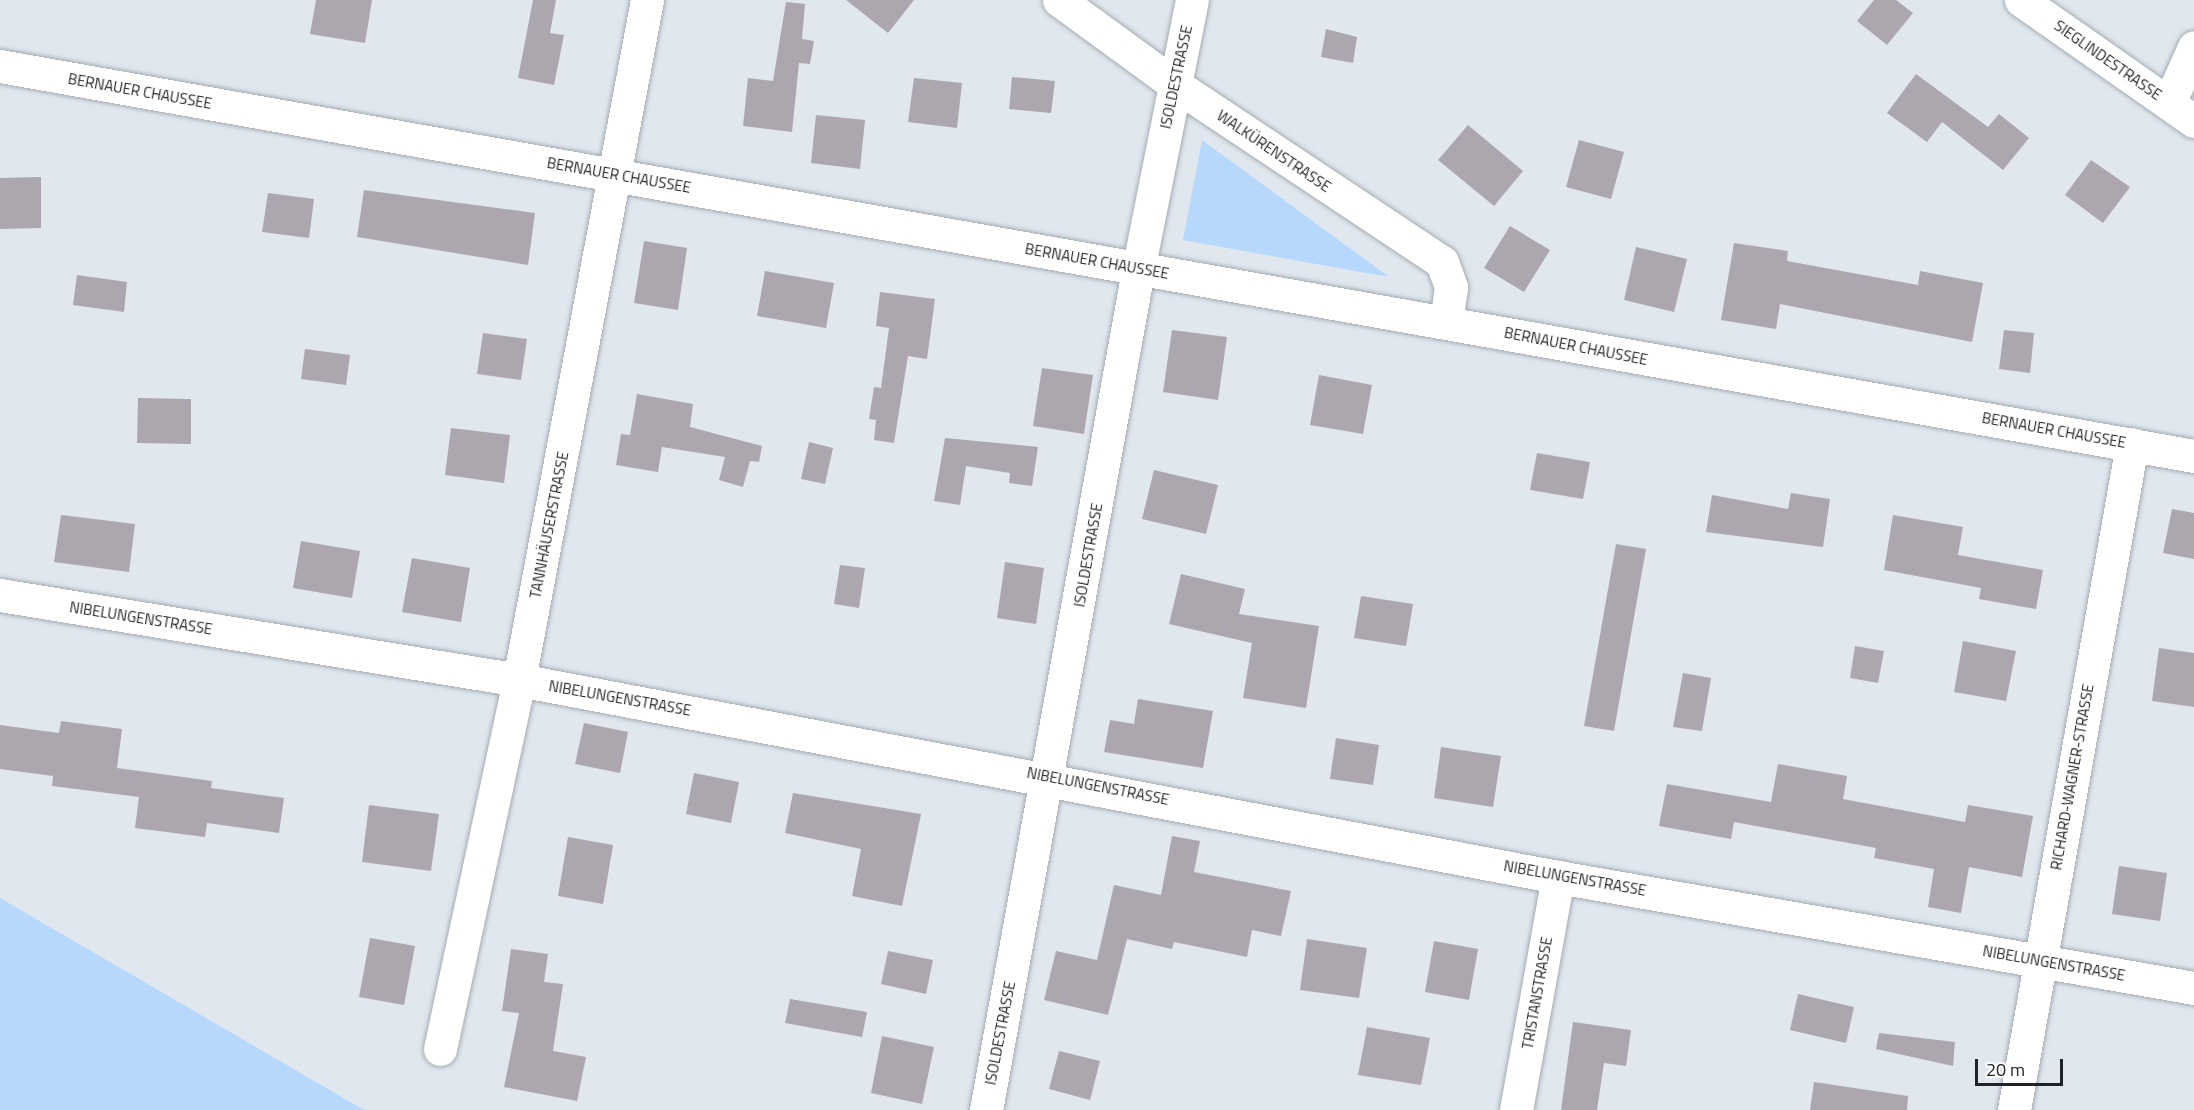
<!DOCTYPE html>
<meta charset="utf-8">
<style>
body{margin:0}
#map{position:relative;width:2194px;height:1110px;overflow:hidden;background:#e0e7ef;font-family:"Titillium Web",sans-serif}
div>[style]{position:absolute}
.green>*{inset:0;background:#b6d8fd}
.building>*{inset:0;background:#aca7af}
.roads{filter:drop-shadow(0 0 2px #a4abb3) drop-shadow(0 0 2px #a4abb3)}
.minor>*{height:33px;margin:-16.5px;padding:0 16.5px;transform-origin:16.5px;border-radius:16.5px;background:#fff}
span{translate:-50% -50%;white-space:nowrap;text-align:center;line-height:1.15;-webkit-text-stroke:4.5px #fff;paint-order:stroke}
.street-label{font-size:15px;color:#212326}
.scale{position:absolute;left:1975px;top:1059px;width:88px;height:27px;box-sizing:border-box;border:3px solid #212326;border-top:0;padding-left:8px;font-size:18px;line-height:21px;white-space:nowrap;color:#212326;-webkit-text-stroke:4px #fff;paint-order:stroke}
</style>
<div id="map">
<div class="green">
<i style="clip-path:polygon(1202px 140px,1389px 277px,1183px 240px)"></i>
<i style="clip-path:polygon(0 898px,364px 1110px,0 1110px)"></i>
</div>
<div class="building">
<i style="clip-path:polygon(316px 0,372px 0,365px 43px,310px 34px)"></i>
<i style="clip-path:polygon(533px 0,556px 0,550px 33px,564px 35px,554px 85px,518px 78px)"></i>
<i style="clip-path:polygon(846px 0,914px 0,888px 33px)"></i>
<i style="clip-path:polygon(1874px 0,1896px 0,1913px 13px,1887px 45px,1857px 21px)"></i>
<i style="clip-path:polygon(786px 2px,805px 4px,802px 39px,814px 41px,810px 64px,799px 63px,792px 132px,743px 126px,748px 78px,773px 81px)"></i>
<i style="clip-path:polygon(1326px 29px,1357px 37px,1353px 63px,1321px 57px)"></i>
<i style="clip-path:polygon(1916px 74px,1988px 127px,1999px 114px,2029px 138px,2003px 170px,1942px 122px,1927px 142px,1887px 113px)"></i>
<i style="clip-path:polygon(1012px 77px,1055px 81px,1051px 113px,1009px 109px)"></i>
<i style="clip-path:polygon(914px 78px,962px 83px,957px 128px,908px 122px)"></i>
<i style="clip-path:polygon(816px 115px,865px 120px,860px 169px,811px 163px)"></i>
<i style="clip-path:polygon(1468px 125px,1523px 171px,1494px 206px,1438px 160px)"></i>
<i style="clip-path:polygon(1579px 140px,1624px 152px,1611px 199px,1566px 187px)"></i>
<i style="clip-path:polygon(2091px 160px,2130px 187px,2103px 223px,2065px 195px)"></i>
<i style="clip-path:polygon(41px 177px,41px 228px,0 229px,0 178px)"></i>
<i style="clip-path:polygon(364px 190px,535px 213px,528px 265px,357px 237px)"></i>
<i style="clip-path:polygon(268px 193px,314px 199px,309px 238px,262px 232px)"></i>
<i style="clip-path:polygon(1510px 226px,1550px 250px,1524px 292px,1484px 268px)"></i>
<i style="clip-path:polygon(644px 241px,687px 248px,678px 310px,634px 303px)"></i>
<i style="clip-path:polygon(1734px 243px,1788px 251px,1787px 261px,1918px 285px,1920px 271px,1983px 283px,1972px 342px,1780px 304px,1776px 329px,1721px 320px)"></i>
<i style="clip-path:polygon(1636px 247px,1687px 259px,1674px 312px,1624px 300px)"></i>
<i style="clip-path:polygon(765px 271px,834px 283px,826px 328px,757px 316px)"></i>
<i style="clip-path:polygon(77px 275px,127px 282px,124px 312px,73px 305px)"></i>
<i style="clip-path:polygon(880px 292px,935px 299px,927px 359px,908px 356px,894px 443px,874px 440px,876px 420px,869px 419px,874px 387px,881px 388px,889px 328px,876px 326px)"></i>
<i style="clip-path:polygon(1172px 330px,1227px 337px,1218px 400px,1163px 392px)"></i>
<i style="clip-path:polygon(2004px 330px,2034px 333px,2030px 373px,1999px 369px)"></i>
<i style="clip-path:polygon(483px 333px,527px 339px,521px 380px,477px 374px)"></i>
<i style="clip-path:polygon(305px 349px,350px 355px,346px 385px,301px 379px)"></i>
<i style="clip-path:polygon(1042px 368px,1093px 375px,1084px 434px,1033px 426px)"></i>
<i style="clip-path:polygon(1319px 375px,1372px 385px,1363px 434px,1310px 425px)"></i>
<i style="clip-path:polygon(637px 394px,693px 404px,690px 427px,762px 446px,759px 462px,750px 461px,743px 487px,719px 480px,725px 457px,662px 447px,658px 472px,616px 465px,621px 434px,630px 435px)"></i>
<i style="clip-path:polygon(138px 398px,191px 399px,191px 444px,137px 443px)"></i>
<i style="clip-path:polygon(451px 428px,510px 435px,504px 483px,445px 475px)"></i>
<i style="clip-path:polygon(945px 438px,1038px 447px,1032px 486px,1009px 483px,1010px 473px,966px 466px,960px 505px,934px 501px)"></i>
<i style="clip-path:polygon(809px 442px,833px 448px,825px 484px,801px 479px)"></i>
<i style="clip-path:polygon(1537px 453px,1590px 462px,1583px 499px,1530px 490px)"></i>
<i style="clip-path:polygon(1154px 470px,1218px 485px,1206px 534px,1142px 519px)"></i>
<i style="clip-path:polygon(1791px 493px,1830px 499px,1823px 547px,1706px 532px,1712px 495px,1788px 509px)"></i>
<i style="clip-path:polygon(2172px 509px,2194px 513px,2194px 559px,2163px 553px)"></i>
<i style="clip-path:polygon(61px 515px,135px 524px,129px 572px,54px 562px)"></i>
<i style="clip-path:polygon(1893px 515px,1963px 527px,1958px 555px,2043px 570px,2036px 609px,1979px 599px,1981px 588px,1884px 570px)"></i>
<i style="clip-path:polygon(301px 541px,360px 551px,352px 598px,293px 588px)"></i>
<i style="clip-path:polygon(1616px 544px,1646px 549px,1614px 731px,1584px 726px)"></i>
<i style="clip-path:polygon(412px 558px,470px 568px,461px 622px,402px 612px)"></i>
<i style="clip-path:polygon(1005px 562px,1044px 568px,1036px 624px,997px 618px)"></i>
<i style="clip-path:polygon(840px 565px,865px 568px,859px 608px,834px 604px)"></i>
<i style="clip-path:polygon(1181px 574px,1245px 589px,1239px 614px,1319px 626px,1306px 708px,1243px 698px,1252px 643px,1169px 624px)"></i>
<i style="clip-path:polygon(1361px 596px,1413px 604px,1406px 646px,1354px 638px)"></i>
<i style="clip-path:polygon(1963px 641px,2016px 651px,2006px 701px,1954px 692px)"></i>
<i style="clip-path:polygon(1855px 646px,1884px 651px,1878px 683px,1850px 678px)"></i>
<i style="clip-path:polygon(2159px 648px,2194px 653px,2194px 707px,2152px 701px)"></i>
<i style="clip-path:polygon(1683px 673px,1711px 678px,1702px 731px,1673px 727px)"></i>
<i style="clip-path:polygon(1138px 699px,1213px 711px,1203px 768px,1104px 752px,1110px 720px,1134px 724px)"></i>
<i style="clip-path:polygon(61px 721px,122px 729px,117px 768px,212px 781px,211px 788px,284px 798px,279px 833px,207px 823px,205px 837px,135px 828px,139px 797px,52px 786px,53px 776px,0 769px,0 725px,59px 733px)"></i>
<i style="clip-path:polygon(584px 723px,628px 732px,620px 773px,575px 764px)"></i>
<i style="clip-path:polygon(1336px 738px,1379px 745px,1373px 785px,1330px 779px)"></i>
<i style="clip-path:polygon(1441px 747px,1501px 756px,1493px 807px,1434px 798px)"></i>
<i style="clip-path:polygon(1778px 764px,1847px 776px,1843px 799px,1965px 822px,1968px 805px,2033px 816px,2022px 877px,1969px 867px,1961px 913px,1928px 907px,1934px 869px,1874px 858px,1876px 848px,1734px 822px,1731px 839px,1659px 826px,1667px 784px,1771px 802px)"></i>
<i style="clip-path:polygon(694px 773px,739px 782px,731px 823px,686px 814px)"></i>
<i style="clip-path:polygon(793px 793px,921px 814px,902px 906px,852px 896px,861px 849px,785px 833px)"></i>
<i style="clip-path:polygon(369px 805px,439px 814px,431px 871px,362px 862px)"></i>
<i style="clip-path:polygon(1172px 836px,1200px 841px,1194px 872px,1291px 891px,1281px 936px,1252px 930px,1247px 957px,1174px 942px,1172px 949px,1127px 939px,1108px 1015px,1044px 1000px,1056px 951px,1097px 960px,1114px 885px,1161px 895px)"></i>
<i style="clip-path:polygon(568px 837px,613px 845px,603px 904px,558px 896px)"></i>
<i style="clip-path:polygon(2119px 866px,2167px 873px,2160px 921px,2112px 914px)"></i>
<i style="clip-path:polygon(370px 938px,415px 946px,404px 1005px,359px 997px)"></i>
<i style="clip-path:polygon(1307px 939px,1367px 948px,1359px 998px,1300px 990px)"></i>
<i style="clip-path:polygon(1434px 941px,1478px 949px,1469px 1000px,1425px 992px)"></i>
<i style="clip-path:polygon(511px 949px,548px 954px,544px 982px,563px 984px,553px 1051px,586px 1057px,577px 1101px,504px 1087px,519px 1013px,502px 1011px)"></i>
<i style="clip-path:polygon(888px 951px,933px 960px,926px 994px,881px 984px)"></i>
<i style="clip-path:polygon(1798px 994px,1854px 1007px,1846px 1043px,1790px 1030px)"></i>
<i style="clip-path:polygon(790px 999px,867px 1012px,862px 1037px,785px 1023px)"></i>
<i style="clip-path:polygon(1573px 1022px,1631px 1030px,1626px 1066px,1604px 1063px,1597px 1110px,1561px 1110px)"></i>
<i style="clip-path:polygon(1367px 1027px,1430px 1038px,1421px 1085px,1358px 1075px)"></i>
<i style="clip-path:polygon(1879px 1033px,1955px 1042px,1953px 1066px,1876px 1049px)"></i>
<i style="clip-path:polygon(882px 1036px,934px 1047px,922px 1104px,871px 1093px)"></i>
<i style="clip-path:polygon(1059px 1051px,1100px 1061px,1090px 1100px,1049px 1089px)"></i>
<i style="clip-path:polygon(1814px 1082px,1908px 1096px,1907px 1110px,1810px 1110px)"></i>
</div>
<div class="roads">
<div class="minor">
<i style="left:1059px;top:0;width:142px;rotate:36.1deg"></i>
<i style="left:1174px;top:84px;width:322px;rotate:33.6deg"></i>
<i style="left:1442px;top:262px;width:27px;rotate:70deg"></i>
<i style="left:1451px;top:287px;width:35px;rotate:98deg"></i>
<i style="left:2021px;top:0;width:211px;rotate:35deg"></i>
<i style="left:0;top:66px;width:2228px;rotate:10.08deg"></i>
<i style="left:2169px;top:103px;width:61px;rotate:-65.9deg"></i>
<i style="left:0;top:595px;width:526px;rotate:9.3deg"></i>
<i style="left:519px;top:680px;width:1058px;rotate:10.74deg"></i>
<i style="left:1558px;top:877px;width:646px;rotate:9.9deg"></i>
<i style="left:440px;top:1049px;width:377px;rotate:-77.9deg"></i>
<i style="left:519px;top:680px;width:692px;rotate:-79.34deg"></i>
<i style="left:986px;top:1110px;width:854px;rotate:-79.74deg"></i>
<i style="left:1138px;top:270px;width:275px;rotate:-78.7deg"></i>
<i style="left:1516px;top:1110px;width:237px;rotate:-79.8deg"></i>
<i style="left:2014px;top:1110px;width:676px;rotate:-79.95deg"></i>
</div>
</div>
<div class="street-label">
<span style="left:2108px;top:60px;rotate:35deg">SIEGLINDESTRASSE</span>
<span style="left:1176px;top:77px;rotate:-78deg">ISOLDESTRASSE</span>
<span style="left:140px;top:91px;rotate:10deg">BERNAUER CHAUSSEE</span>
<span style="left:1274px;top:151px;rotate:34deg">WALKÜRENSTRASSE</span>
<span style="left:619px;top:175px;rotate:10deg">BERNAUER CHAUSSEE</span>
<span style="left:1097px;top:261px;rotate:10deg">BERNAUER CHAUSSEE</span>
<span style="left:1576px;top:346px;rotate:11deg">BERNAUER CHAUSSEE</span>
<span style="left:2054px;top:430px;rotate:10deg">BERNAUER CHAUSSEE</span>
<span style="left:549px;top:525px;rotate:-79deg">TANNHÄUSERSTRASSE</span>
<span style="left:1088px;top:555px;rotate:-80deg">ISOLDESTRASSE</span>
<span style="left:141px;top:618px;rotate:9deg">NIBELUNGENSTRASSE</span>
<span style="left:620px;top:698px;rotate:10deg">NIBELUNGENSTRASSE</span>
<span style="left:2072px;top:777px;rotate:-80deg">RICHARD-WAGNER-STRASSE</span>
<span style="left:1098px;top:786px;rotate:11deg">NIBELUNGENSTRASSE</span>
<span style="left:1575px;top:878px;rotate:10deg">NIBELUNGENSTRASSE</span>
<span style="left:2054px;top:963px;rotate:10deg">NIBELUNGENSTRASSE</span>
<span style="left:1537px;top:993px;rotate:-80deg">TRISTANSTRASSE</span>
<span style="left:1000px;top:1033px;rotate:-79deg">ISOLDESTRASSE</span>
</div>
<div class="scale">20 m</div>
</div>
